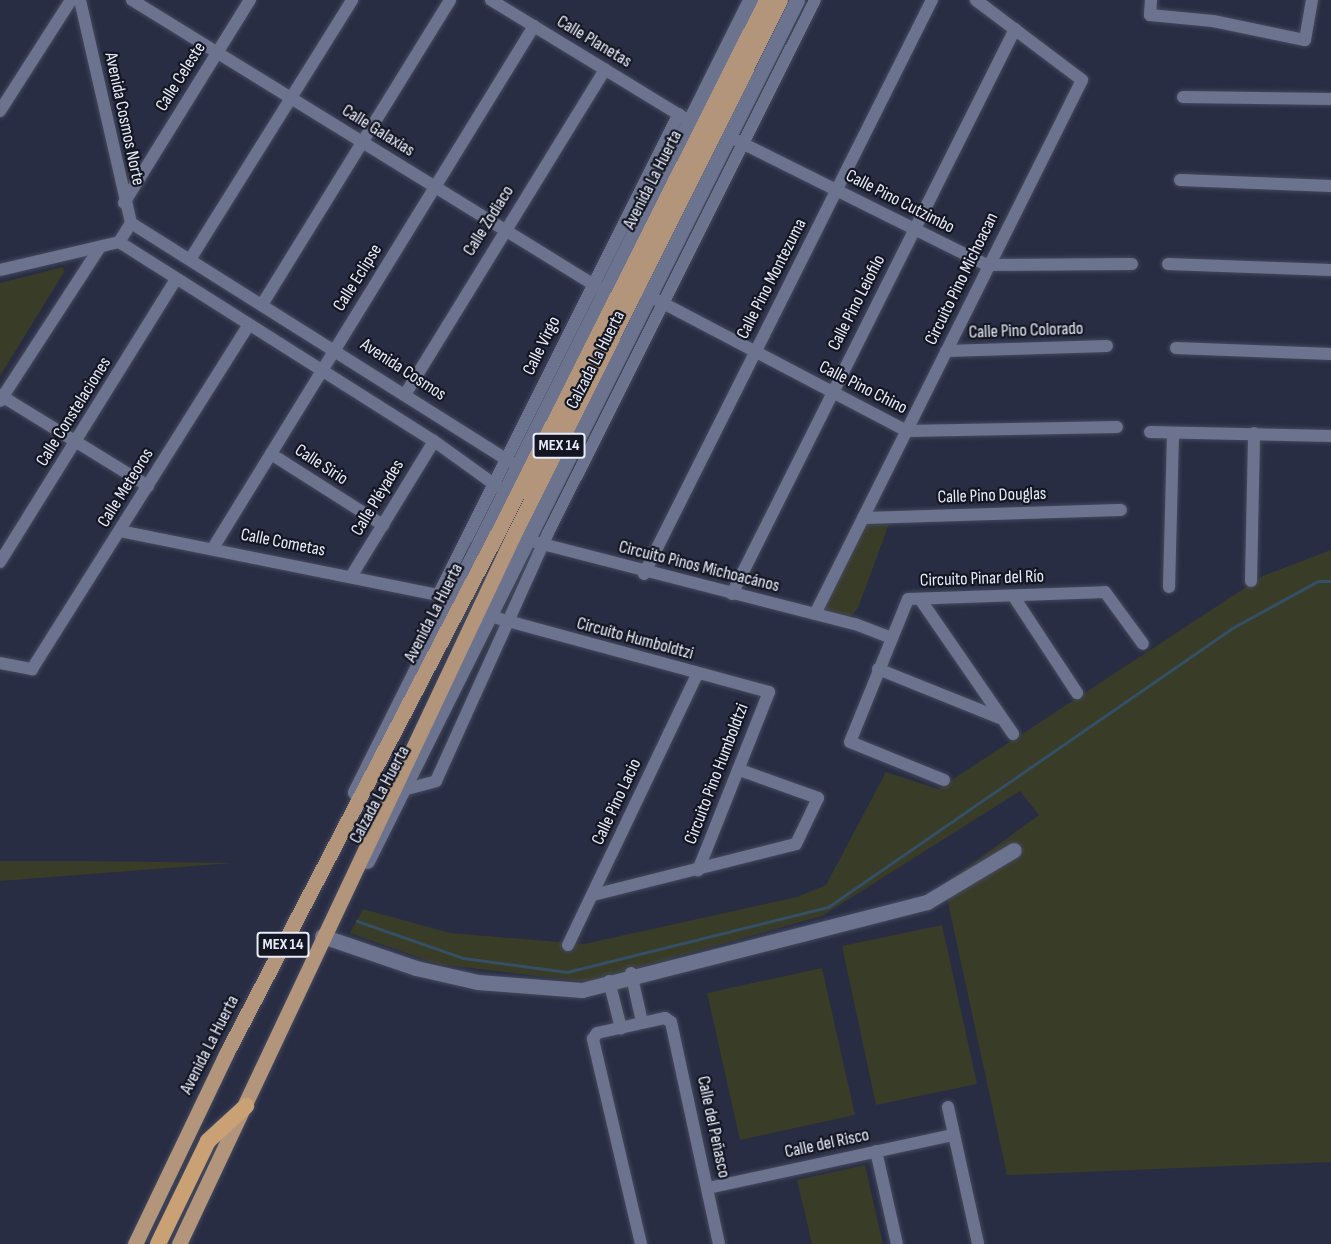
<!DOCTYPE html>
<meta charset="utf-8">
<style>
body{margin:0}
#map{position:relative;width:1331px;height:1244px;overflow:hidden;background:#282d44;font-family:"Sofia Sans Condensed",sans-serif}
div>[style]{position:absolute}
.green>*{inset:0;background:#393c27}
.stream>*{height:3px;margin:-1.5px;padding:0 1.5px;transform-origin:1.5px;border-radius:1.5px;background:#344f66}
.roads{filter:drop-shadow(0 0 2px #45495c) drop-shadow(0 0 2px #45495c)}
.minor>*{height:12px;margin:-6px;padding:0 6px;transform-origin:6px;border-radius:6px;background:#6c738e}
.tertiary>*{height:15px;margin:-7.5px;padding:0 7.5px;transform-origin:7.5px;border-radius:7.5px;background:#6c738e}
.primary>*{height:15px;margin:-7.5px;padding:0 7.5px;transform-origin:7.5px;border-radius:7.5px;background:#b2957b}
.trunk>*{height:16px;margin:-8px;padding:0 8px;transform-origin:8px;border-radius:8px;background:#caa075}
span{translate:-50% -50%;white-space:nowrap;text-align:center;line-height:1.15;-webkit-text-stroke:4.5px #141621;paint-order:stroke}
.shield-label span{padding:2px 4px;background:#141621;border:2px solid;border-radius:4px;-webkit-text-stroke-width:0}
.shield-label{font-size:16px;color:#e8ecfc;font-weight:700}
.street-label{font-size:18px;color:#e8ecfc}
</style>
<div id="map">
<div class="green">
<i style="clip-path:polygon(63px 267px,64px 272px,0 376px,0 283px)"></i>
<i style="clip-path:polygon(889px 524px,858px 608px,850px 617px,821px 609px,863px 525px)"></i>
<i style="clip-path:polygon(1331px 550px,1331px 1162px,1007px 1175px,944px 884px,1039px 815px,1020px 791px,822px 916px,586px 982px,437px 964px,350px 933px,363px 909px,450px 933px,584px 944px,797px 897px,826px 885px,886px 772px,938px 789px,1263px 576px)"></i>
<i style="clip-path:polygon(0 861px,83px 861px,233px 863px,0 881px)"></i>
<i style="clip-path:polygon(942px 925px,977px 1084px,876px 1105px,842px 946px)"></i>
<i style="clip-path:polygon(822px 968px,855px 1115px,740px 1140px,707px 993px)"></i>
<i style="clip-path:polygon(865px 1165px,883px 1244px,812px 1244px,797px 1180px)"></i>
</div>
<div class="stream">
<i style="left:357px;top:921px;width:112px;rotate:19.2deg"></i>
<i style="left:463px;top:958px;width:105px;rotate:7.7deg"></i>
<i style="left:567px;top:972px;width:269px;rotate:-14deg"></i>
<i style="left:828px;top:907px;width:493px;rotate:-34.6deg"></i>
<i style="left:1234px;top:627px;width:96px;rotate:-28.7deg"></i>
<i style="left:1318px;top:581px;width:13px"></i>
</div>
<div class="roads">
<div class="minor">
<i style="left:80px;top:0;width:229px;rotate:77.1deg"></i>
<i style="left:131px;top:223px;width:22px;rotate:122deg"></i>
<i style="left:132px;top:0;width:549px;rotate:31.66deg"></i>
<i style="left:491px;top:0;width:226px;rotate:31.4deg"></i>
<i style="left:1151px;top:0;width:15px;rotate:94deg"></i>
<i style="left:1150px;top:15px;width:63px;rotate:5.4deg"></i>
<i style="left:1213px;top:21px;width:94px;rotate:11.7deg"></i>
<i style="left:1305px;top:40px;width:41px;rotate:-80.1deg"></i>
<i style="left:1183px;top:97px;width:148px;rotate:0.8deg"></i>
<i style="left:0;top:111px;width:132px;rotate:-57.4deg"></i>
<i style="left:736px;top:140px;width:280px;rotate:26.5deg"></i>
<i style="left:987px;top:265px;width:145px;rotate:-0.4deg"></i>
<i style="left:1180px;top:180px;width:151px;rotate:2.3deg"></i>
<i style="left:124px;top:203px;width:239px;rotate:-58.2deg"></i>
<i style="left:131px;top:223px;width:452px;rotate:32.2deg"></i>
<i style="left:119px;top:242px;width:373px;rotate:32.3deg"></i>
<i style="left:434px;top:441px;width:79px;rotate:35.7deg"></i>
<i style="left:191px;top:258px;width:304px;rotate:-58deg"></i>
<i style="left:1168px;top:264px;width:163px;rotate:2.1deg"></i>
<i style="left:0;top:270px;width:122px;rotate:-13.2deg"></i>
<i style="left:642px;top:292px;width:299px;rotate:27.7deg"></i>
<i style="left:907px;top:431px;width:210px;rotate:-1.1deg"></i>
<i style="left:263px;top:303px;width:356px;rotate:-58.3deg"></i>
<i style="left:1176px;top:348px;width:155px;rotate:2.2deg"></i>
<i style="left:946px;top:351px;width:161px;rotate:-1.8deg"></i>
<i style="left:406px;top:393px;width:380px;rotate:-58.4deg"></i>
<i style="left:0;top:395px;width:174px;rotate:31.6deg"></i>
<i style="left:0;top:401px;width:184px;rotate:-57deg"></i>
<i style="left:1150px;top:432px;width:181px;rotate:1.3deg"></i>
<i style="left:271px;top:454px;width:133px;rotate:32.4deg"></i>
<i style="left:863px;top:518px;width:258px;rotate:-1.8deg"></i>
<i style="left:120px;top:531px;width:324px;rotate:11.4deg"></i>
<i style="left:438px;top:595px;width:538px;rotate:-63.39deg"></i>
<i style="left:519px;top:538px;width:347px;rotate:14.4deg"></i>
<i style="left:855px;top:624px;width:39px;rotate:21deg"></i>
<i style="left:213px;top:548px;width:613px;rotate:-58.41deg"></i>
<i style="left:0;top:562px;width:333px;rotate:-58.1deg"></i>
<i style="left:644px;top:574px;width:642px;rotate:-63.36deg"></i>
<i style="left:352px;top:575px;width:157px;rotate:-58.5deg"></i>
<i style="left:1251px;top:581px;width:148px;rotate:-88.8deg"></i>
<i style="left:1169px;top:587px;width:154px;rotate:-88.5deg"></i>
<i style="left:732px;top:594px;width:632px;rotate:-63.39deg"></i>
<i style="left:1014px;top:597px;width:115px;rotate:56.7deg"></i>
<i style="left:920px;top:599px;width:164px;rotate:55.4deg"></i>
<i style="left:815px;top:614px;width:597px;rotate:-63.43deg"></i>
<i style="left:1082px;top:80px;width:133px;rotate:-143deg"></i>
<i style="left:493px;top:617px;width:286px;rotate:15.2deg"></i>
<i style="left:769px;top:692px;width:192px;rotate:111.7deg"></i>
<i style="left:0;top:663px;width:33px;rotate:11deg"></i>
<i style="left:32px;top:669px;width:407px;rotate:-57.8deg"></i>
<i style="left:878px;top:669px;width:131px;rotate:21.9deg"></i>
<i style="left:944px;top:780px;width:101px;rotate:-158deg"></i>
<i style="left:850px;top:742px;width:154px;rotate:-67.9deg"></i>
<i style="left:908px;top:599px;width:197px;rotate:-2deg"></i>
<i style="left:1105px;top:592px;width:64px;rotate:53.8deg"></i>
<i style="left:407px;top:789px;width:30px;rotate:-15deg"></i>
<i style="left:436px;top:781px;width:272px;rotate:-65.7deg"></i>
<i style="left:548px;top:533px;width:596px;rotate:-63.39deg"></i>
<i style="left:593px;top:895px;width:209px;rotate:-14.1deg"></i>
<i style="left:796px;top:844px;width:51px;rotate:-64.4deg"></i>
<i style="left:818px;top:798px;width:83px;rotate:-160.3deg"></i>
<i style="left:568px;top:945px;width:300px;rotate:-64.5deg"></i>
<i style="left:631px;top:973px;width:50px;rotate:77.3deg"></i>
<i style="left:609px;top:981px;width:49px;rotate:75.7deg"></i>
<i style="left:948px;top:1107px;width:140px;rotate:77.6deg"></i>
<i style="left:876px;top:1151px;width:95px;rotate:77.3deg"></i>
<i style="left:708px;top:1188px;width:251px;rotate:-12.2deg"></i>
<i style="left:641px;top:1244px;width:211px;rotate:-103.2deg"></i>
<i style="left:593px;top:1039px;width:7px;rotate:-56deg"></i>
<i style="left:597px;top:1033px;width:70px;rotate:-12.4deg"></i>
<i style="left:665px;top:1018px;width:7px;rotate:34deg"></i>
<i style="left:671px;top:1022px;width:227px;rotate:77.8deg"></i>
</div>
<div class="tertiary">
<i style="left:355px;top:792px;width:885px;rotate:-63.49deg"></i>
<i style="left:367px;top:861px;width:962px;rotate:-63.46deg"></i>
<i style="left:322px;top:936px;width:99px;rotate:18.8deg"></i>
<i style="left:416px;top:968px;width:64px;rotate:12.7deg"></i>
<i style="left:478px;top:982px;width:104px;rotate:4.4deg"></i>
<i style="left:582px;top:990px;width:356px;rotate:-14.3deg"></i>
<i style="left:927px;top:902px;width:101px;rotate:-30.9deg"></i>
</div>
<div class="primary">
<i style="left:135px;top:1244px;width:211px;rotate:-64.4deg"></i>
<i style="left:226px;top:1054px;width:589px;rotate:-62.48deg"></i>
<i style="left:498px;top:532px;width:596px;rotate:-63.26deg"></i>
<i style="left:179px;top:1244px;width:783px;rotate:-64.74deg"></i>
<i style="left:513px;top:536px;width:599px;rotate:-63.52deg"></i>
</div>
<div class="trunk">
<i style="left:158px;top:1244px;width:114px;rotate:-64.1deg"></i>
<i style="left:208px;top:1141px;width:52px;rotate:-42.6deg"></i>
</div>
</div>
<div class="shield-label">
<span style="left:559px;top:446px">MEX 14</span>
<span style="left:283px;top:945px">MEX 14</span>
</div>
<div class="street-label">
<span style="left:594px;top:42px;rotate:31deg">Calle Planetas</span>
<span style="left:181px;top:77px;rotate:-58deg">Calle Celeste</span>
<span style="left:124px;top:119px;rotate:78deg">Avenida Cosmos Norte</span>
<span style="left:378px;top:131px;rotate:32deg">Calle Galaxias</span>
<span style="left:653px;top:180px;rotate:-63deg">Avenida La Huerta</span>
<span style="left:900px;top:202px;rotate:27deg">Calle Pino Cutzimbo</span>
<span style="left:489px;top:221px;rotate:-58deg">Calle Zodiaco</span>
<span style="left:358px;top:278px;rotate:-58deg">Calle Eclipse</span>
<span style="left:772px;top:279px;rotate:-63deg">Calle Pino Montezuma</span>
<span style="left:962px;top:279px;rotate:-64deg">Circuito Pino Michoacan</span>
<span style="left:857px;top:303px;rotate:-63deg">Calle Pino Leiofilo</span>
<span style="left:1026px;top:331px;rotate:-2deg">Calle Pino Colorado</span>
<span style="left:542px;top:346px;rotate:-64deg">Calle Virgo</span>
<span style="left:596px;top:360px;rotate:-63deg">Calzada La Huerta</span>
<span style="left:403px;top:370px;rotate:33deg">Avenida Cosmos</span>
<span style="left:863px;top:388px;rotate:27deg">Calle Pino Chino</span>
<span style="left:74px;top:412px;rotate:-58deg">Calle Constelaciones</span>
<span style="left:321px;top:465px;rotate:33deg">Calle Sirio</span>
<span style="left:126px;top:488px;rotate:-58deg">Calle Meteoros</span>
<span style="left:992px;top:496px;rotate:-2deg">Calle Pino Douglas</span>
<span style="left:378px;top:498px;rotate:-59deg">Calle Pléyades</span>
<span style="left:283px;top:543px;rotate:11deg">Calle Cometas</span>
<span style="left:699px;top:567px;rotate:14deg">Circuito Pinos Michoacános</span>
<span style="left:982px;top:579px;rotate:-2deg">Circuito Pinar del Río</span>
<span style="left:434px;top:613px;rotate:-63deg">Avenida La Huerta</span>
<span style="left:635px;top:639px;rotate:15deg">Circuito Humboldtzi</span>
<span style="left:717px;top:774px;rotate:-69deg">Circuito Pino Humboldtzi</span>
<span style="left:380px;top:795px;rotate:-62deg">Calzada La Huerta</span>
<span style="left:617px;top:802px;rotate:-65deg">Calle Pino Lacio</span>
<span style="left:210px;top:1045px;rotate:-63deg">Avenida La Huerta</span>
<span style="left:713px;top:1127px;rotate:78deg">Calle del Peñasco</span>
<span style="left:827px;top:1144px;rotate:-12deg">Calle del Risco</span>
</div>
</div>
